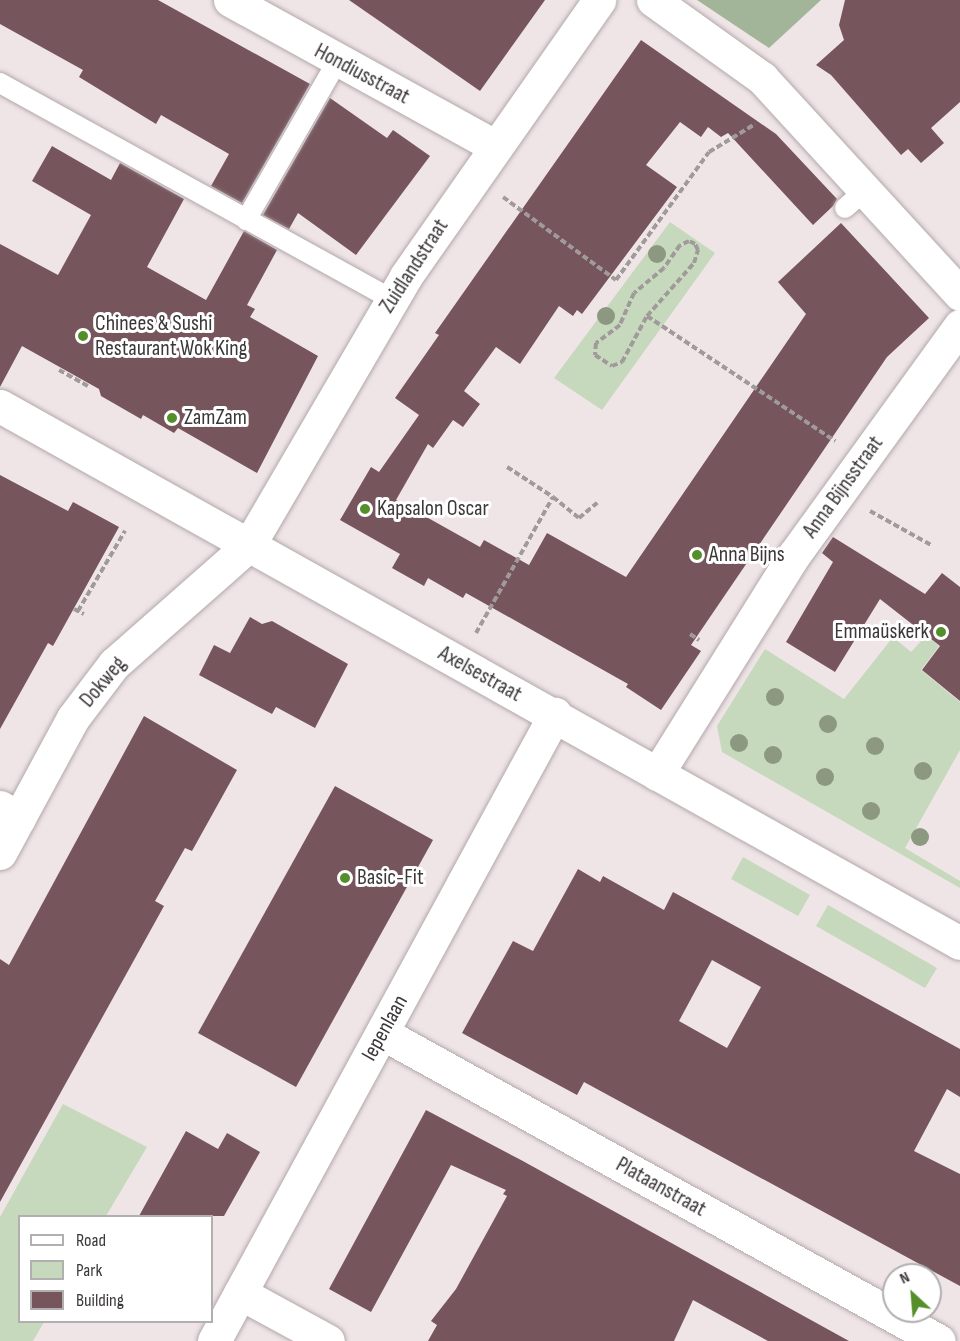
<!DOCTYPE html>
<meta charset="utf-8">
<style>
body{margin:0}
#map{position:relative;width:960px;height:1341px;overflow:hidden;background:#efe5e7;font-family:"Sofia Sans Condensed",sans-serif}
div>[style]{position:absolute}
.green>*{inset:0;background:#c6d9bc}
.forest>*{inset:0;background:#a2b598}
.building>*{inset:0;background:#76555d}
.path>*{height:4px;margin-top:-2px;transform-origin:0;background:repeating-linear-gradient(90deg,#a19a9b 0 6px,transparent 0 9px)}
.roads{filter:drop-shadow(0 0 2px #b2a8ab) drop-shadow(0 0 2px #b2a8ab)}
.lane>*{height:20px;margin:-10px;padding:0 10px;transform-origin:10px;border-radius:10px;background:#fff}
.street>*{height:33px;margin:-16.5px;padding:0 16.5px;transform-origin:16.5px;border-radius:16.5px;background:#fff}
.secondary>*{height:33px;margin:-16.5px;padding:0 16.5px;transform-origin:16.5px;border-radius:16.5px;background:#fff}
.trees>*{width:18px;height:18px;margin:-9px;border-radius:50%;background:#8d9880}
.dots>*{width:16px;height:16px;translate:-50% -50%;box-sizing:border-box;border:3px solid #fff;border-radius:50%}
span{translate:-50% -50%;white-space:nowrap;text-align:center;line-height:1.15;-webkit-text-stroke:6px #fff;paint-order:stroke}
.street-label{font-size:22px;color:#3c3839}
.poi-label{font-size:22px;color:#3c3839}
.left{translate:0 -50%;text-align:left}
.right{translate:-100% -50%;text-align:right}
.legend{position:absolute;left:18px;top:1215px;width:195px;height:108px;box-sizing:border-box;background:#fff;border:2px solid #b1afb0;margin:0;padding:8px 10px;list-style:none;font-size:18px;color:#3c3839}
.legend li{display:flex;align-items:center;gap:12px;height:30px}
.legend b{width:30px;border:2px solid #b1afb0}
.north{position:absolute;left:882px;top:1263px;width:60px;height:60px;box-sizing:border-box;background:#fff;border:2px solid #b1afb0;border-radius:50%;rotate:334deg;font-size:16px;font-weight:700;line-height:24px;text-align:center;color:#3c3839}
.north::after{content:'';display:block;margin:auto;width:21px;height:27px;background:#558f2b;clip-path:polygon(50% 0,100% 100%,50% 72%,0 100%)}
</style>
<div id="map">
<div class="green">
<i style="clip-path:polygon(670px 222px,715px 253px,602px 410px,554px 378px)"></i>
<i style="clip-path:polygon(926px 636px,939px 646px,921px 670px,960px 702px,960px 750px,905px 848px,960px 881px,960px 888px,722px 752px,717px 726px,765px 649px,844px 699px,893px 637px,911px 652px)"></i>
<i style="clip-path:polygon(743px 857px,810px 895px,798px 916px,731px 879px)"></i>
<i style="clip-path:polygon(828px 905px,937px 968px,925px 988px,816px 926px)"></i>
<i style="clip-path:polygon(63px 1104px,147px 1147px,106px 1216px,20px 1216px,20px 1322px,44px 1322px,33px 1341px,0 1341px,0 1217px)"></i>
</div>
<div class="forest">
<i style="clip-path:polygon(697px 0,821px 0,769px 48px)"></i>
</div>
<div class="building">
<i style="clip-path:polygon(0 0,158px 0,310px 84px,242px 203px,211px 186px,229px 154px,161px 115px,156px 124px,79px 77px,83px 70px,0 24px)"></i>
<i style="clip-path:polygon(349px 0,545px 0,480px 91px)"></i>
<i style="clip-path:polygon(845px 0,960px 0,960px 102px,931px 128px,944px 143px,921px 163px,908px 149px,901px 155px,831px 75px,816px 65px,844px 40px,839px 25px)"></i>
<i style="clip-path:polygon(641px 40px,776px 134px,837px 199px,833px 206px,813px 225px,728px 133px,721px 137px,708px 127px,701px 137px,680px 122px,646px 165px,677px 187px,582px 314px,577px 310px,573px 316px,559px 306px,520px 364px,496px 347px,464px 391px,480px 404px,463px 427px,453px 420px,433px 448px,428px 444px,396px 500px,480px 547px,484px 540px,529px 565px,547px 533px,626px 577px,806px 314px,778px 282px,841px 223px,929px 318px,887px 357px,825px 448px,691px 645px,701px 651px,661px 710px,626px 687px,628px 684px,466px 593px,463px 598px,428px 578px,424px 586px,392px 568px,400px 554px,340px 520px,371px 467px,379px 472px,419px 415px,395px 398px,439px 335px,435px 333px)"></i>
<i style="clip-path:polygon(330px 98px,387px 138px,393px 130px,430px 156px,356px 255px,298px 213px,289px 229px,263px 215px)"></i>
<i style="clip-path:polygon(52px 146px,111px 180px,120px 163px,184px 199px,147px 267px,206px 300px,244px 231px,277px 250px,247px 305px,255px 309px,250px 317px,318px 356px,257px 473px,178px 428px,174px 433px,143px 415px,141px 419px,101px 396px,99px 389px,22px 346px,0 387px,0 244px,58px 275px,91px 215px,32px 181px)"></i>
<i style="clip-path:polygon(0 475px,68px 511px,73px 502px,119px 527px,53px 646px,48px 643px,0 729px)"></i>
<i style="clip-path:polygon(833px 537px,925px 594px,942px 573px,960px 587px,960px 701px,922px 670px,940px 646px,880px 599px,835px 672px,786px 642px,833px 562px,822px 553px)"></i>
<i style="clip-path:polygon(250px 617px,262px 624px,272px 621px,348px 664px,315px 728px,276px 707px,272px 714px,199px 675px,214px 645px,230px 653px)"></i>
<i style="clip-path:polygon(144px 716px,237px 770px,192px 851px,185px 848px,155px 901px,164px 906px,0 1202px,0 959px,9px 965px)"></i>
<i style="clip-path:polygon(335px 786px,433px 840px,296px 1087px,198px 1033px)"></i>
<i style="clip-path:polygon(evenodd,578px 869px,600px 882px,603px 876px,664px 910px,673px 892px,960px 1049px,960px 1097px,947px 1089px,914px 1151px,960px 1174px,960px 1286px,584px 1082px,577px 1095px,462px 1033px,513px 941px,533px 951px,578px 869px,712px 960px,761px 987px,727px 1048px,679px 1021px,712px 960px)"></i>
<i style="clip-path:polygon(426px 1110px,521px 1160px,849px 1341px,768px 1341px,693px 1300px,674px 1341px,428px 1341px,437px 1325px,431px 1321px,456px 1289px,507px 1196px,503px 1194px,506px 1190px,451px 1165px,371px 1312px,329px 1289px)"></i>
<i style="clip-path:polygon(186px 1131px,218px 1149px,227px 1133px,260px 1152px,224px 1216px,139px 1216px)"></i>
</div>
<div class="path">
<i style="left:503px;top:197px;width:140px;rotate:36.3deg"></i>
<i style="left:616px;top:280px;width:158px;rotate:-54deg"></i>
<i style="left:709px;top:152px;width:54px;rotate:-31.3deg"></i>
<i style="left:647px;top:316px;width:71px;rotate:-48.4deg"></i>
<i style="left:694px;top:263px;width:14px;rotate:-73deg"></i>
<i style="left:698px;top:250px;width:7px;rotate:-117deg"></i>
<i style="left:695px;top:244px;width:7px;rotate:-153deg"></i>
<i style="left:689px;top:241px;width:10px;rotate:156deg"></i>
<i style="left:680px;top:245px;width:28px;rotate:125deg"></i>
<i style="left:664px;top:268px;width:39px;rotate:140deg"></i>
<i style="left:634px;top:293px;width:35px;rotate:114deg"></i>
<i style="left:620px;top:325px;width:30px;rotate:143deg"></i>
<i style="left:596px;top:343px;width:12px;rotate:95deg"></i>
<i style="left:595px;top:355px;width:20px;rotate:33deg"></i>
<i style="left:612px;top:366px;width:11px;rotate:-22deg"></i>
<i style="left:622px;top:362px;width:52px;rotate:-61.5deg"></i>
<i style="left:647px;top:316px;width:226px;rotate:33.6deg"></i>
<i style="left:59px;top:370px;width:33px;rotate:29deg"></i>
<i style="left:507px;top:467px;width:55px;rotate:33.1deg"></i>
<i style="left:870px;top:511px;width:70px;rotate:29.1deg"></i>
<i style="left:74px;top:609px;width:11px;rotate:27deg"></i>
<i style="left:78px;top:611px;width:93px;rotate:-59.6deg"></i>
<i style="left:476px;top:633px;width:156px;rotate:-60.5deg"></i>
<i style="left:553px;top:497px;width:33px;rotate:39deg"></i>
<i style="left:579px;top:518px;width:25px;rotate:-40deg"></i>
<i style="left:690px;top:634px;width:11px;rotate:34deg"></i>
</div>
<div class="roads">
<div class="lane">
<i style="left:0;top:83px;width:447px;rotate:28.9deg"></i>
<i style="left:845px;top:208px;width:28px;rotate:-41deg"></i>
<i style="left:246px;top:220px;width:182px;rotate:-60.1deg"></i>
</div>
<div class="street">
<i style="left:230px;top:0;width:304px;rotate:28.9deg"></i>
<i style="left:653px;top:0;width:134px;rotate:35.6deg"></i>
<i style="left:762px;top:78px;width:293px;rotate:47.5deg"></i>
<i style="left:657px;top:774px;width:258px;rotate:-58deg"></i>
<i style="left:794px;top:555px;width:283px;rotate:-54.1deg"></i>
<i style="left:0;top:807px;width:22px;rotate:30deg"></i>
<i style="left:382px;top:1033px;width:636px;rotate:28.94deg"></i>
<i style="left:240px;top:1293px;width:100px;rotate:28.6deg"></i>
<i style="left:214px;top:1341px;width:714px;rotate:-61.46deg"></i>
</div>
<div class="secondary">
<i style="left:0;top:406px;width:1100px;rotate:29.22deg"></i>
<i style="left:0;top:853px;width:153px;rotate:-61.6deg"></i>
<i style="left:73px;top:718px;width:68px;rotate:-52.8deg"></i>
<i style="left:114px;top:664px;width:180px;rotate:-41.4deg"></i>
<i style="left:249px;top:545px;width:311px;rotate:-59.7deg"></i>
<i style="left:406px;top:276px;width:337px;rotate:-55deg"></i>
</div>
</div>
<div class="trees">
<i style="left:657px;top:254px"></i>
<i style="left:606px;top:316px"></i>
<i style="left:775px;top:697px"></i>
<i style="left:828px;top:724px"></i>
<i style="left:739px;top:743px"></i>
<i style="left:875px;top:746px"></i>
<i style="left:773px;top:755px"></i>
<i style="left:923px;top:771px"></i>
<i style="left:825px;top:777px"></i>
<i style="left:871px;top:811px"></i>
<i style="left:920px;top:837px"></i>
</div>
<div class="dots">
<i style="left:83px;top:336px;background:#558f2b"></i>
<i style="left:172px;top:418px;background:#558f2b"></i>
<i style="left:365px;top:509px;background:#558f2b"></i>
<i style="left:697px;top:555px;background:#558f2b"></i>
<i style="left:941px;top:632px;background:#558f2b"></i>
<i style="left:345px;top:878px;background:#558f2b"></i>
</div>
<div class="street-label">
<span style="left:362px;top:74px;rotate:28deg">Hondiusstraat</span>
<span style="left:414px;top:266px;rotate:-57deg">Zuidlandstraat</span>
<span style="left:843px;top:487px;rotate:-54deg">Anna Bijnsstraat</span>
<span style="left:480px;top:674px;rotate:29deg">Axelsestraat</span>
<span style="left:103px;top:682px;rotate:-50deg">Dokweg</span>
<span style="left:385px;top:1028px;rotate:-61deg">Iepenlaan</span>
<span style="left:661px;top:1187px;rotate:29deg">Plataanstraat</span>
</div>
<div class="poi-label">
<span class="left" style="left:95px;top:336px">Chinees &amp; Sushi<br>Restaurant Wok King</span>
<span class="left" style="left:184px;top:418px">ZamZam</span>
<span class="left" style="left:377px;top:509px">Kapsalon Oscar</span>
<span class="left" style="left:709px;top:555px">Anna Bijns</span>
<span class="right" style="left:929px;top:632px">Emmaüskerk</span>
<span class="left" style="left:357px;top:878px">Basic-Fit</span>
</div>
<ul class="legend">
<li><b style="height:8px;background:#fff"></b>Road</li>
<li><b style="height:16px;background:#c6d9bc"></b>Park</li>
<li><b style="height:16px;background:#76555d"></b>Building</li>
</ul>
<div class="north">N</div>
</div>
